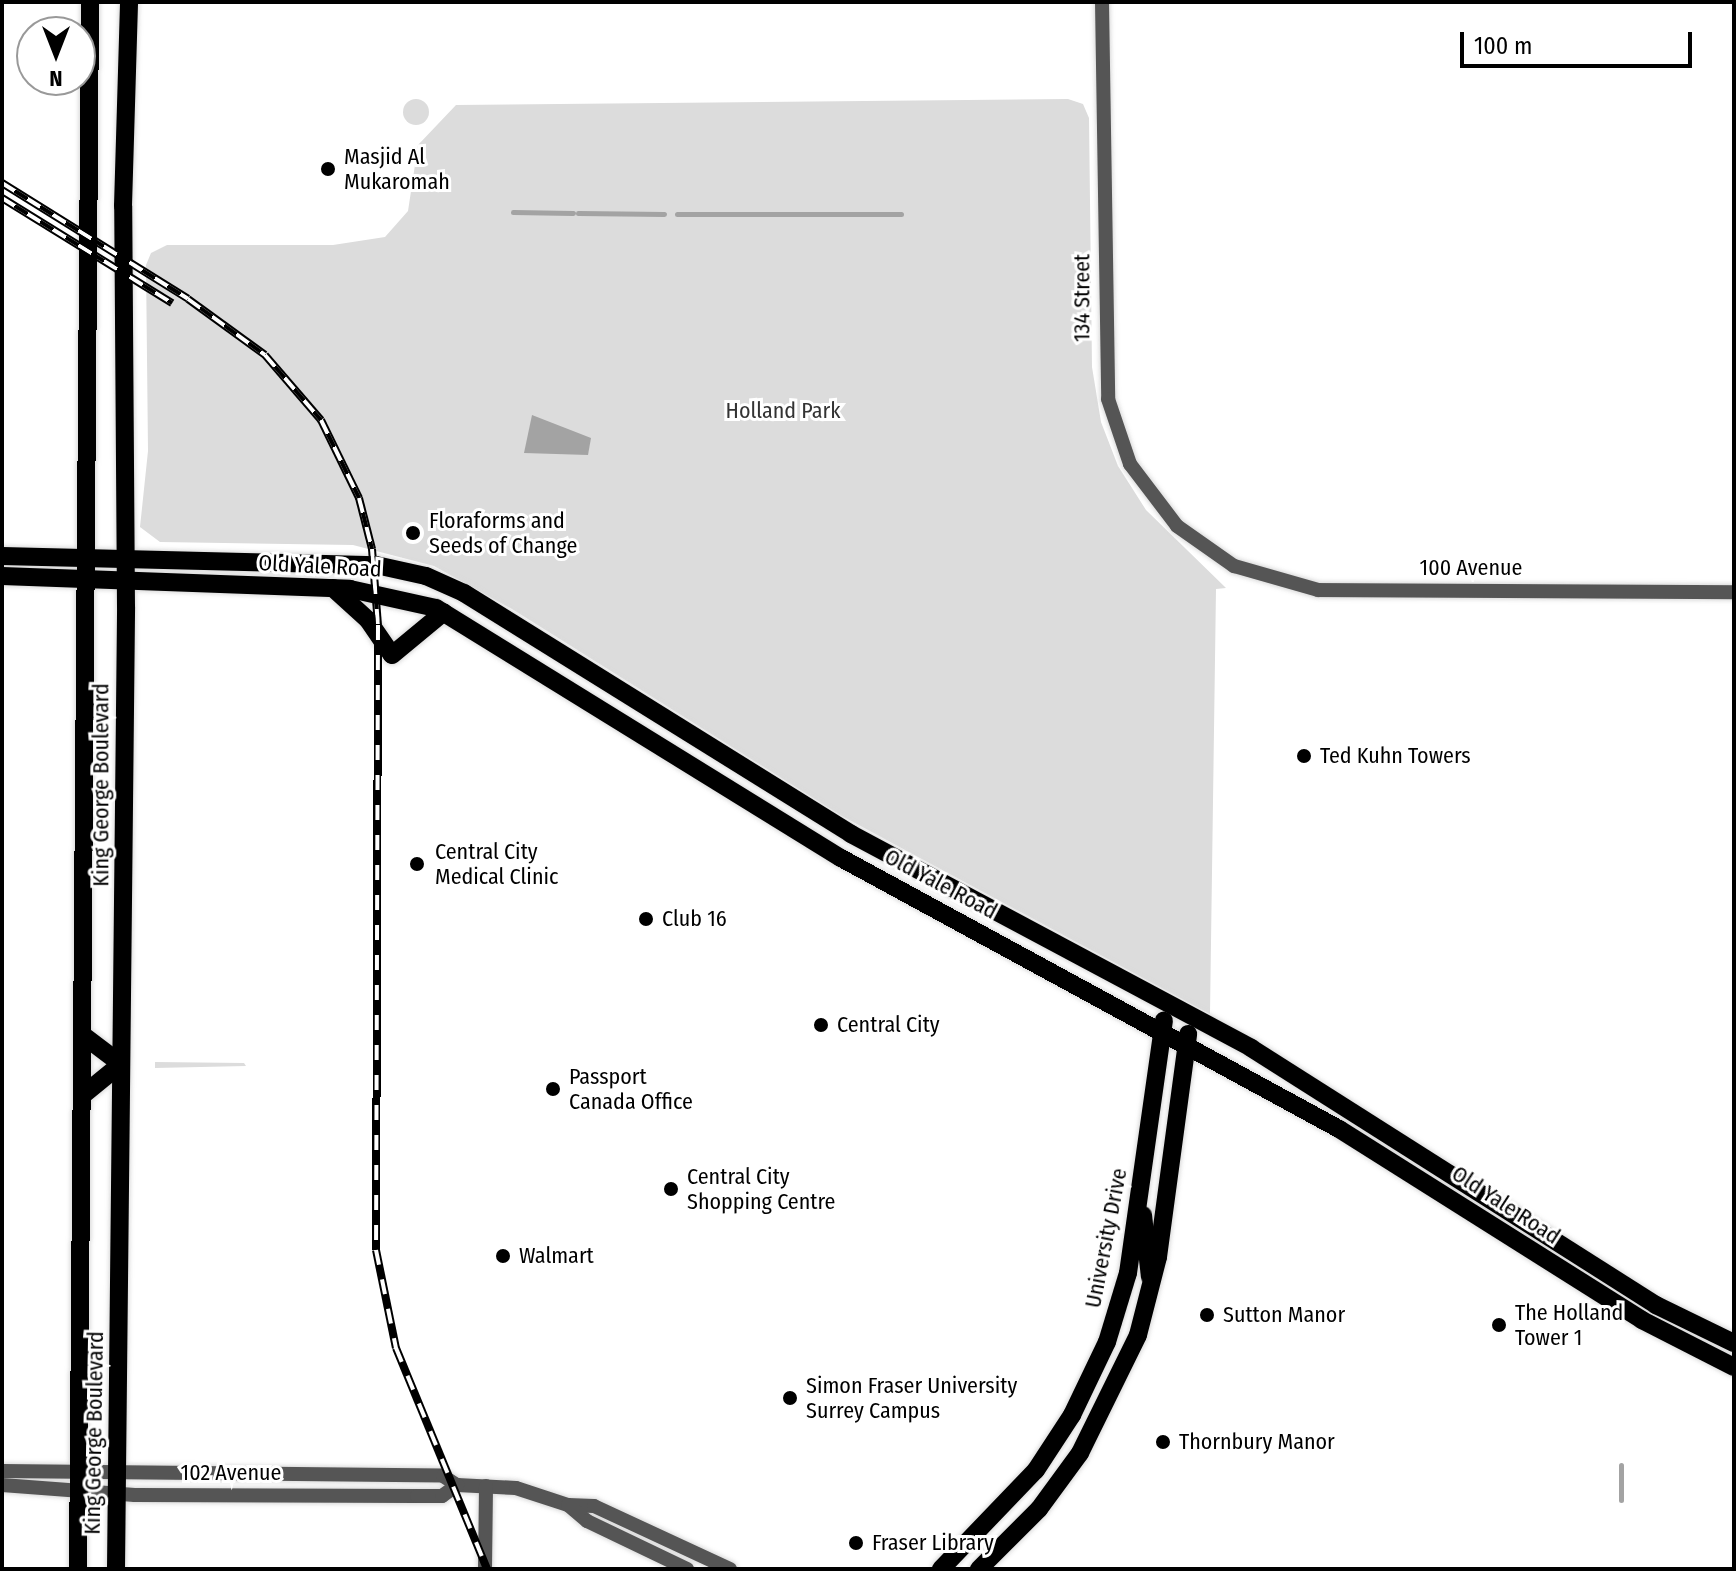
<!DOCTYPE html>
<style>
body{margin:0}
#map{position:relative;width:1736px;height:1571px;overflow:hidden;background:#fff;font-family:"Fira Sans Condensed",sans-serif}
div>[style]{position:absolute}
.green>*{inset:0;background:#dcdcdc}
.round{border-radius:50%}
.water>*{inset:0;background:#a3a3a3}
.stream>*{height:5px;margin:-2.5px;padding:0 2.5px;transform-origin:2.5px;border-radius:2.5px;background:#a3a3a3}
.roads{filter:drop-shadow(0 0 2px #dbdbdb) drop-shadow(0 0 2px #dbdbdb)}
.minor>*{height:14px;margin:-7px;padding:0 7px;transform-origin:7px;border-radius:7px;background:#555}
.major>*{height:18px;margin:-9px;padding:0 9px;transform-origin:9px;border-radius:9px;background:#000}
.rail>*{height:8px;margin-top:-4px;transform-origin:0;background:repeating-linear-gradient(90deg,#fff 0 15px,#000 0 30px);box-sizing:border-box;border-block:2px solid #000}
.dots>*{width:22px;height:22px;translate:-50% -50%;box-sizing:border-box;border:4px solid #fff;border-radius:50%}
span{translate:-50% -50%;white-space:nowrap;text-align:center;line-height:1.15;-webkit-text-stroke:6px #fff;paint-order:stroke}
.poi-label{font-size:22px;color:#000}
.left{translate:0 -50%;text-align:left}
.street-label{font-size:22px;color:#000}
.park-label{font-size:22px;color:#333}
.frame{position:absolute;inset:0;border:4px solid #000;pointer-events:none}
.north{position:absolute;left:16px;top:16px;width:80px;height:80px;box-sizing:border-box;background:#fff;border:2px solid #999;border-radius:50%;rotate:180deg;font-size:22px;font-weight:700;line-height:32px;text-align:center;color:#000}
.north::after{content:'';display:block;margin:auto;width:28px;height:36px;background:#000;clip-path:polygon(50% 0,100% 100%,50% 72%,0 100%)}
.scale{position:absolute;left:1460px;top:32px;width:232px;height:36px;box-sizing:border-box;border:4px solid #000;border-top:0;padding-left:10px;font-size:24px;line-height:28px;white-space:nowrap;color:#000;-webkit-text-stroke:6px #fff;paint-order:stroke}
</style>
<div id="map">
<div class="green">
<i style="clip-path:polygon(1068px 99px,1083px 104px,1089px 118px,1092px 367px,1101px 422px,1118px 466px,1146px 510px,1226px 588px,1216px 589px,1210px 1014px,842px 816px,512px 609px,434px 566px,353px 545px,160px 542px,140px 527px,148px 451px,146px 265px,151px 253px,167px 245px,333px 245px,385px 237px,408px 211px,418px 145px,456px 105px)"></i>
<i class="round" style="left:403px;top:99px;width:26px;height:26px"></i>
<i style="clip-path:polygon(155px 1062px,244px 1063px,246px 1066px,155px 1068px)"></i>
</div>
<div class="water">
<i style="clip-path:polygon(532px 415px,591px 438px,588px 455px,524px 453px)"></i>
</div>
<div class="stream">
<i style="left:513px;top:212px;width:60px;rotate:1deg"></i>
<i style="left:578px;top:213px;width:86px;rotate:0.7deg"></i>
<i style="left:677px;top:214px;width:224px"></i>
<i style="left:1621px;top:1500px;width:35px;rotate:-90deg"></i>
</div>
<div class="roads">
<div class="minor">
<i style="left:1102px;top:2px;width:397px;rotate:89.1deg"></i>
<i style="left:1108px;top:399px;width:69px;rotate:71.3deg"></i>
<i style="left:1130px;top:464px;width:78px;rotate:52.8deg"></i>
<i style="left:1177px;top:526px;width:70px;rotate:35.1deg"></i>
<i style="left:1234px;top:566px;width:87px;rotate:15.9deg"></i>
<i style="left:1318px;top:590px;width:416px;rotate:0.3deg"></i>
<i style="left:2px;top:1471px;width:441px;rotate:0.6deg"></i>
<i style="left:443px;top:1476px;width:17px;rotate:33deg"></i>
<i style="left:457px;top:1485px;width:59px;rotate:2.9deg"></i>
<i style="left:516px;top:1488px;width:55px;rotate:18.1deg"></i>
<i style="left:568px;top:1505px;width:26px;rotate:2deg"></i>
<i style="left:594px;top:1506px;width:150px;rotate:24.9deg"></i>
<i style="left:2px;top:1485px;width:133px;rotate:4.3deg"></i>
<i style="left:135px;top:1495px;width:282px;rotate:0.2deg"></i>
<i style="left:417px;top:1496px;width:25px"></i>
<i style="left:442px;top:1496px;width:19px;rotate:-36deg"></i>
<i style="left:568px;top:1505px;width:25px;rotate:40deg"></i>
<i style="left:587px;top:1521px;width:111px;rotate:25.6deg"></i>
<i style="left:485px;top:1569px;width:83px;rotate:-89.3deg"></i>
</div>
<div class="major">
<i style="left:2px;top:556px;width:374px;rotate:1.4deg"></i>
<i style="left:376px;top:565px;width:51px;rotate:12.4deg"></i>
<i style="left:426px;top:576px;width:42px;rotate:24.1deg"></i>
<i style="left:464px;top:593px;width:456px;rotate:31.9deg"></i>
<i style="left:851px;top:834px;width:454px;rotate:28.1deg"></i>
<i style="left:1251px;top:1048px;width:480px;rotate:32.4deg"></i>
<i style="left:1656px;top:1305px;width:87px;rotate:26deg"></i>
<i style="left:2px;top:576px;width:348px;rotate:2.1deg"></i>
<i style="left:350px;top:589px;width:88px;rotate:12.5deg"></i>
<i style="left:436px;top:608px;width:476px;rotate:31.7deg"></i>
<i style="left:841px;top:858px;width:567px;rotate:28.55deg"></i>
<i style="left:1339px;top:1129px;width:358px;rotate:32.2deg"></i>
<i style="left:1642px;top:1320px;width:103px;rotate:27.1deg"></i>
<i style="left:333px;top:588px;width:47px;rotate:42.4deg"></i>
<i style="left:368px;top:620px;width:42px;rotate:55.6deg"></i>
<i style="left:392px;top:655px;width:67px;rotate:-39.6deg"></i>
<i style="left:84px;top:1036px;width:46px;rotate:37.1deg"></i>
<i style="left:83px;top:1095px;width:49px;rotate:-39.2deg"></i>
<i style="left:1143px;top:1215px;width:62px;rotate:83.6deg"></i>
<i style="left:78px;top:1569px;width:1567px;rotate:-89.56deg"></i>
<i style="left:116px;top:1569px;width:962px;rotate:-89.4deg"></i>
<i style="left:126px;top:607px;width:401px;rotate:-90.4deg"></i>
<i style="left:123px;top:206px;width:204px;rotate:-88.3deg"></i>
<i style="left:941px;top:1569px;width:137px;rotate:-46.2deg"></i>
<i style="left:1036px;top:1470px;width:66px;rotate:-56.8deg"></i>
<i style="left:1072px;top:1415px;width:81px;rotate:-64.4deg"></i>
<i style="left:1107px;top:1342px;width:72px;rotate:-73.1deg"></i>
<i style="left:1128px;top:1273px;width:255px;rotate:-81.9deg"></i>
<i style="left:979px;top:1569px;width:85px;rotate:-45deg"></i>
<i style="left:1039px;top:1509px;width:69px;rotate:-53.8deg"></i>
<i style="left:1080px;top:1453px;width:131px;rotate:-63.8deg"></i>
<i style="left:1138px;top:1335px;width:81px;rotate:-75.6deg"></i>
<i style="left:1158px;top:1257px;width:225px;rotate:-82.3deg"></i>
</div>
</div>
<div class="rail">
<i style="left:2px;top:183px;width:219px;rotate:31.9deg"></i>
<i style="left:188px;top:299px;width:95px;rotate:36deg"></i>
<i style="left:265px;top:355px;width:86px;rotate:49.3deg"></i>
<i style="left:321px;top:420px;width:87px;rotate:64deg"></i>
<i style="left:359px;top:498px;width:53px;rotate:75.7deg"></i>
<i style="left:372px;top:549px;width:76px;rotate:85.5deg"></i>
<i style="left:378px;top:625px;width:625px;rotate:90.18deg"></i>
<i style="left:376px;top:1250px;width:100px;rotate:78.5deg"></i>
<i style="left:396px;top:1348px;width:239px;rotate:67.6deg"></i>
<i style="left:2px;top:198px;width:200px;rotate:31.7deg"></i>
</div>
<div class="dots">
<i style="left:328px;top:169px;background:#000"></i>
<i style="left:413px;top:533px;background:#000"></i>
<i style="left:1304px;top:756px;background:#000"></i>
<i style="left:417px;top:864px;background:#000"></i>
<i style="left:646px;top:919px;background:#000"></i>
<i style="left:821px;top:1025px;background:#000"></i>
<i style="left:553px;top:1089px;background:#000"></i>
<i style="left:671px;top:1189px;background:#000"></i>
<i style="left:503px;top:1256px;background:#000"></i>
<i style="left:1207px;top:1315px;background:#000"></i>
<i style="left:1499px;top:1325px;background:#000"></i>
<i style="left:790px;top:1398px;background:#000"></i>
<i style="left:1163px;top:1442px;background:#000"></i>
<i style="left:856px;top:1543px;background:#000"></i>
</div>
<div class="poi-label">
<span class="left" style="left:344px;top:169px">Masjid Al<br>Mukaromah</span>
<span class="left" style="left:429px;top:533px">Floraforms and<br>Seeds of Change</span>
<span class="left" style="left:1320px;top:756px">Ted Kuhn Towers</span>
<span class="left" style="left:435px;top:864px">Central City<br>Medical Clinic</span>
<span class="left" style="left:662px;top:919px">Club 16</span>
<span class="left" style="left:837px;top:1025px">Central City</span>
<span class="left" style="left:569px;top:1089px">Passport<br>Canada Office</span>
<span class="left" style="left:687px;top:1189px">Central City<br>Shopping Centre</span>
<span class="left" style="left:519px;top:1256px">Walmart</span>
<span class="left" style="left:1515px;top:1325px">The Holland<br>Tower 1</span>
<span class="left" style="left:1223px;top:1315px">Sutton Manor</span>
<span class="left" style="left:806px;top:1398px">Simon Fraser University<br>Surrey Campus</span>
<span class="left" style="left:1179px;top:1442px">Thornbury Manor</span>
<span class="left" style="left:872px;top:1543px">Fraser Library</span>
</div>
<div class="street-label">
<span style="left:1082px;top:298px;rotate:-90deg">134 Street</span>
<span style="left:320px;top:566px;rotate:3deg">Old Yale Road</span>
<span style="left:1471px;top:568px">100 Avenue</span>
<span style="left:101px;top:785px;rotate:-90deg">King George Boulevard</span>
<span style="left:941px;top:884px;rotate:28deg">Old Yale Road</span>
<span style="left:1506px;top:1205px;rotate:33deg">Old Yale Road</span>
<span style="left:1106px;top:1238px;rotate:-79deg">University Drive</span>
<span style="left:94px;top:1433px;rotate:-89deg">King George Boulevard</span>
<span style="left:231px;top:1473px">102 Avenue</span>
</div>
<div class="park-label">
<span style="left:783px;top:411px">Holland Park</span>
</div>
<div class="frame"></div>
<div class="north">N</div>
<div class="scale">100 m</div>
</div>
